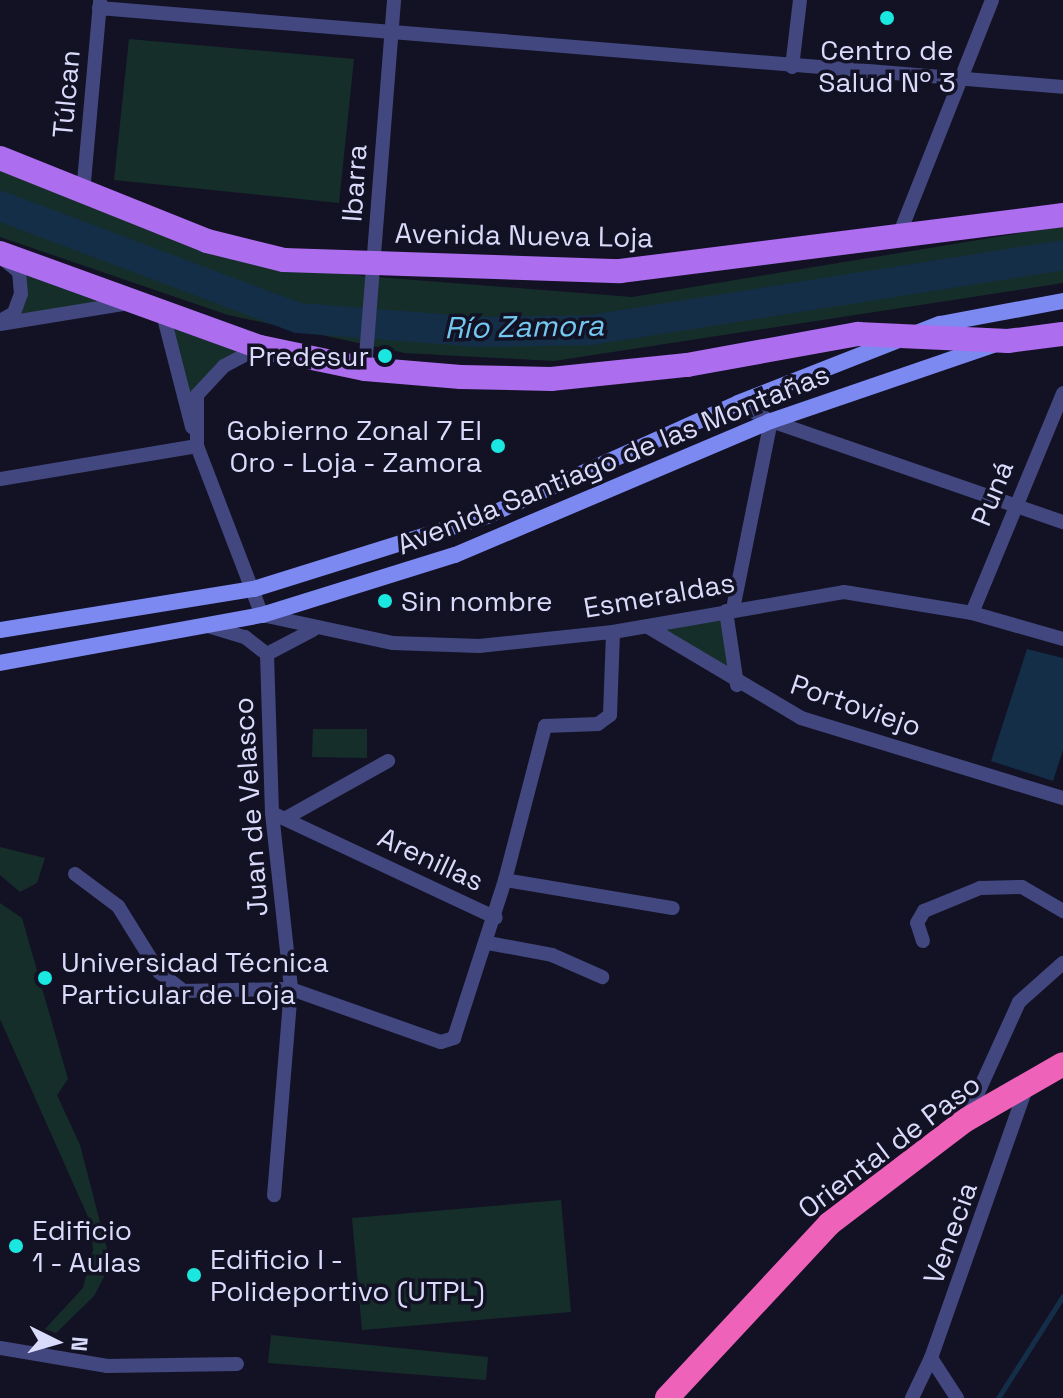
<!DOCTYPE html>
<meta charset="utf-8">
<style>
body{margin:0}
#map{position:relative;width:1063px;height:1398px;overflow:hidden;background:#131225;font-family:"Space Grotesk",sans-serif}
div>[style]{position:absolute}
.green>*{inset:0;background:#162e2a}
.water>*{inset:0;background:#142e47}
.stream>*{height:5px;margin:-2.5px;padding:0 2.5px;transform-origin:2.5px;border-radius:2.5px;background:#142e47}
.river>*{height:30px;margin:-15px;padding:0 15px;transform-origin:15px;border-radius:15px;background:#142e47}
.street>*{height:14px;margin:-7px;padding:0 7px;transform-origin:7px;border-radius:7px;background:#42487f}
.secondary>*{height:16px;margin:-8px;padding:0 8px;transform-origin:8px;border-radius:8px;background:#7b89f1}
.primary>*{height:24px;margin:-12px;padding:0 12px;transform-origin:12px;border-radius:12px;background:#ac6def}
.highway>*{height:24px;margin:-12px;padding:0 12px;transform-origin:12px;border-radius:12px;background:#ee62b9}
.dots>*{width:22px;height:22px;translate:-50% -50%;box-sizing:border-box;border:4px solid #131225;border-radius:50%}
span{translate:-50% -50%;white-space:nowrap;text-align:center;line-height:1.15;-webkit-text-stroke:7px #131225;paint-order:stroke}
.poi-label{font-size:28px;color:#dadbfb}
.right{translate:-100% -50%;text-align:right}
.left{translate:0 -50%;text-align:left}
.street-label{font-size:28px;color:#dadbfb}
.water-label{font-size:30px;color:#73c8f0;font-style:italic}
.north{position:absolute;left:16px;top:1302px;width:80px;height:80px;-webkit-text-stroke:6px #131225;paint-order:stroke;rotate:95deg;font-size:22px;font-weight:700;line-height:32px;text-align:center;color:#dadbfb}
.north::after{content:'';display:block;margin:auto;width:28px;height:36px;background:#dadbfb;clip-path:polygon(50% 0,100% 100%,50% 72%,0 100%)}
</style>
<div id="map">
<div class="green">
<i style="clip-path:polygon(129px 39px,354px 59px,339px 203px,114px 180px)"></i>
<i style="clip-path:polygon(0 164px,251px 261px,363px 276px,632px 297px,1063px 226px,1063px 283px,554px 361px,405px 353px,228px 315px,0 237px)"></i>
<i style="clip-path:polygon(19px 272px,130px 303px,0 324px,14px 313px)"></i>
<i style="clip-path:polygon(163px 314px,260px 347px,240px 357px,188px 413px)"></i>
<i style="clip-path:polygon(726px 611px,737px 685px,648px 627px)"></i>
<i style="clip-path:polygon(313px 729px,367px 729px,367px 758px,312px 757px)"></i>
<i style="clip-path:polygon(0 847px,45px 858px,37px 883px,20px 892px,0 875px)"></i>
<i style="clip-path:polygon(0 903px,22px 918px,68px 1079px,57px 1095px,80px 1145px,107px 1249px,106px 1273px,94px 1296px,56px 1333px,45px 1329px,83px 1288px,93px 1250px,89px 1219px,0 1019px)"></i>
<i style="clip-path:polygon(561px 1200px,571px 1312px,362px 1330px,352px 1218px)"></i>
<i style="clip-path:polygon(271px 1335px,488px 1357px,486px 1380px,268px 1363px)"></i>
</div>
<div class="water">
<i style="clip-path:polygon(1027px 649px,1063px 658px,1063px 750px,1053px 781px,991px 761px)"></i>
</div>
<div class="stream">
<i style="left:998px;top:1398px;width:121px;rotate:-57.5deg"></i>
</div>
<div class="river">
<i style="left:0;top:206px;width:318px;rotate:20.6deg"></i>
<i style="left:298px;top:318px;width:182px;rotate:4.4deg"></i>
<i style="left:479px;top:332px;width:112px;rotate:-1deg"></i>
<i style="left:591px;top:330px;width:478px;rotate:-9deg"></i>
</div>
<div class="street">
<i style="left:99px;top:8px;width:967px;rotate:4.68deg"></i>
<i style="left:792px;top:67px;width:67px;rotate:-83.2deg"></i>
<i style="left:83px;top:193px;width:192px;rotate:-84.9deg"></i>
<i style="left:901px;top:230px;width:247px;rotate:-68.4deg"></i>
<i style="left:163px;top:314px;width:117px;rotate:75.6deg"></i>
<i style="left:0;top:321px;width:16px;rotate:-30deg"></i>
<i style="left:14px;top:313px;width:20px;rotate:-70deg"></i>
<i style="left:21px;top:294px;width:22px;rotate:-95deg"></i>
<i style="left:19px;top:272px;width:17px;rotate:-140deg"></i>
<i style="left:0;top:324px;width:132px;rotate:-9.2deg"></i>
<i style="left:260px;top:347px;width:41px;rotate:152.2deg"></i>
<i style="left:224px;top:366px;width:40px;rotate:133deg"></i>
<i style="left:197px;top:395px;width:51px;rotate:90deg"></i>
<i style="left:197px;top:446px;width:181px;rotate:69deg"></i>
<i style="left:262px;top:615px;width:134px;rotate:12.1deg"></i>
<i style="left:393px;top:643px;width:86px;rotate:2deg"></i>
<i style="left:479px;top:646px;width:135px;rotate:-6deg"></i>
<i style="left:613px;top:632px;width:234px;rotate:-9.8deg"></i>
<i style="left:844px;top:592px;width:130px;rotate:9.3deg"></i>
<i style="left:972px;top:613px;width:95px;rotate:15.9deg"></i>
<i style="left:365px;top:369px;width:370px;rotate:-85.5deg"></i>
<i style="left:738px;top:403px;width:38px;rotate:29deg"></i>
<i style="left:771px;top:421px;width:309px;rotate:19.1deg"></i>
<i style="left:0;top:479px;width:200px;rotate:-9.5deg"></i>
<i style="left:733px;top:609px;width:192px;rotate:-78.6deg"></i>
<i style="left:726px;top:611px;width:75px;rotate:81.5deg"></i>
<i style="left:972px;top:613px;width:238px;rotate:-67.5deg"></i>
<i style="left:208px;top:626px;width:39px;rotate:17deg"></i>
<i style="left:245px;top:637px;width:28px;rotate:38deg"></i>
<i style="left:267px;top:654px;width:159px;rotate:88.2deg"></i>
<i style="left:272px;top:813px;width:177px;rotate:83.8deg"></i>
<i style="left:291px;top:989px;width:207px;rotate:94.7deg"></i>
<i style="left:648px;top:627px;width:178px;rotate:30.7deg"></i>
<i style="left:801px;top:718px;width:274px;rotate:17deg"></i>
<i style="left:267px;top:654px;width:52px;rotate:-27.6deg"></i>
<i style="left:272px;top:813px;width:247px;rotate:25.1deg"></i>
<i style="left:286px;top:818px;width:117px;rotate:-29.2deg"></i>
<i style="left:75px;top:874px;width:54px;rotate:36.7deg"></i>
<i style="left:118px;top:906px;width:78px;rotate:58.2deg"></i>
<i style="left:159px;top:972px;width:31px;rotate:38deg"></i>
<i style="left:183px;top:991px;width:108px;rotate:-1.1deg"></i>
<i style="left:291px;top:989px;width:159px;rotate:19.5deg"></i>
<i style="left:441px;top:1042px;width:14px;rotate:-17deg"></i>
<i style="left:454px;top:1038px;width:166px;rotate:-72.1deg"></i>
<i style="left:505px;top:880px;width:170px;rotate:9.5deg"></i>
<i style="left:505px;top:880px;width:159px;rotate:-75.4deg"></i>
<i style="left:545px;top:726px;width:53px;rotate:-2.2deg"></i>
<i style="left:598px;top:724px;width:15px;rotate:-37deg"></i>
<i style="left:610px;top:715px;width:83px;rotate:-87.9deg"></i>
<i style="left:923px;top:941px;width:19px;rotate:-108deg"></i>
<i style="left:917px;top:923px;width:14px;rotate:-60deg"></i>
<i style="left:924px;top:911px;width:61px;rotate:-22.3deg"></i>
<i style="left:980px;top:888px;width:42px;rotate:-1.4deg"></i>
<i style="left:1022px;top:887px;width:48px;rotate:30.3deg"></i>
<i style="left:488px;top:943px;width:65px;rotate:10.6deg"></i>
<i style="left:552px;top:955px;width:55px;rotate:23.7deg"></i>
<i style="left:966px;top:1119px;width:128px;rotate:-65.6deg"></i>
<i style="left:1019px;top:1002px;width:59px;rotate:-41.6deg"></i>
<i style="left:0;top:1348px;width:109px;rotate:9.5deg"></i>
<i style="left:107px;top:1366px;width:130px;rotate:-0.9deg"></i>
<i style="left:912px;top:1398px;width:44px;rotate:-64.6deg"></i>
<i style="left:957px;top:1398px;width:48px;rotate:-123deg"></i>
<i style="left:931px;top:1358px;width:292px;rotate:-70.6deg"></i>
</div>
<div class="secondary">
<i style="left:0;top:630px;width:257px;rotate:-9.2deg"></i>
<i style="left:254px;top:589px;width:244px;rotate:-17.4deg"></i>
<i style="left:487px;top:516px;width:275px;rotate:-24.2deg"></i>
<i style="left:738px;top:403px;width:217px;rotate:-21.4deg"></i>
<i style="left:940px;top:324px;width:125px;rotate:-10.6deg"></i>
<i style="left:0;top:663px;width:266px;rotate:-10.4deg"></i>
<i style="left:262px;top:615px;width:202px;rotate:-17.3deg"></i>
<i style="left:455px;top:555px;width:343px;rotate:-23deg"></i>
<i style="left:771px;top:421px;width:235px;rotate:-18.9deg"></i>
</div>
<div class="primary">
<i style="left:0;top:158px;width:223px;rotate:21.8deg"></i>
<i style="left:207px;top:241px;width:79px;rotate:13.9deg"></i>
<i style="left:284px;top:260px;width:336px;rotate:1.9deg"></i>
<i style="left:620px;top:271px;width:447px;rotate:-7.2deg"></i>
<i style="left:0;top:253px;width:276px;rotate:19.9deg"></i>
<i style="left:260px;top:347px;width:107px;rotate:11.8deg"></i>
<i style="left:365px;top:369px;width:96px;rotate:4.8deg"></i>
<i style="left:461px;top:377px;width:90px;rotate:1.3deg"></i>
<i style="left:551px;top:379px;width:137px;rotate:-5.9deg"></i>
<i style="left:687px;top:365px;width:174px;rotate:-10.3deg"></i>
<i style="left:858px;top:334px;width:150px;rotate:2.7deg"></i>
<i style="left:1008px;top:341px;width:55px;rotate:-7.3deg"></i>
</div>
<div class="highway">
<i style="left:667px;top:1398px;width:238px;rotate:-47deg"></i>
<i style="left:829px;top:1224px;width:170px;rotate:-37.3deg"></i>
<i style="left:964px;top:1121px;width:114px;rotate:-29.9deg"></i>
</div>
<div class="dots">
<i style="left:887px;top:18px;background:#1ae7df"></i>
<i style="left:385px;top:356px;background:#1ae7df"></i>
<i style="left:498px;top:446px;background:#1ae7df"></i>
<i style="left:385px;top:601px;background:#1ae7df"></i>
<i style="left:45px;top:978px;background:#1ae7df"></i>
<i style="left:16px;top:1246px;background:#1ae7df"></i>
<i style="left:194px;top:1275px;background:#1ae7df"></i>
</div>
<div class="poi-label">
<span style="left:887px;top:66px">Centro de<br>Salud Nº 3</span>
<span class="right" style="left:369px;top:356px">Predesur</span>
<span class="right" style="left:482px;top:446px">Gobierno Zonal 7 El<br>Oro - Loja - Zamora</span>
<span class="left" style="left:401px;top:601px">Sin nombre</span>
<span class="left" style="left:61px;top:978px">Universidad Técnica<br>Particular de Loja</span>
<span class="left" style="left:32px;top:1246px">Edificio<br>1 - Aulas</span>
<span class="left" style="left:210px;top:1275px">Edificio I -<br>Polideportivo (UTPL)</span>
</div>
<div class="street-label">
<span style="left:66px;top:94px;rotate:-85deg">Túlcan</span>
<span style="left:354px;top:183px;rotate:-86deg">Ibarra</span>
<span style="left:524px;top:235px;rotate:1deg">Avenida Nueva Loja</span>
<span style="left:613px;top:459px;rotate:-22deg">Avenida Santiago de las Montañas</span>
<span style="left:992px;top:493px;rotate:-68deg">Puná</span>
<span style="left:659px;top:595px;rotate:-10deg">Esmeraldas</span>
<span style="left:856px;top:705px;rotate:19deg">Portoviejo</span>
<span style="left:250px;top:807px;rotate:-94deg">Juan de Velasco</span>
<span style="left:431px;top:859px;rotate:25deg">Arenillas</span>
<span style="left:889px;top:1146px;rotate:-37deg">Oriental de Paso</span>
<span style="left:950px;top:1233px;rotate:-70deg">Venecia</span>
</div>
<div class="water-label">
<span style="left:524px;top:327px;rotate:-1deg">Río Zamora</span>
</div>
<div class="north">N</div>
</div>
